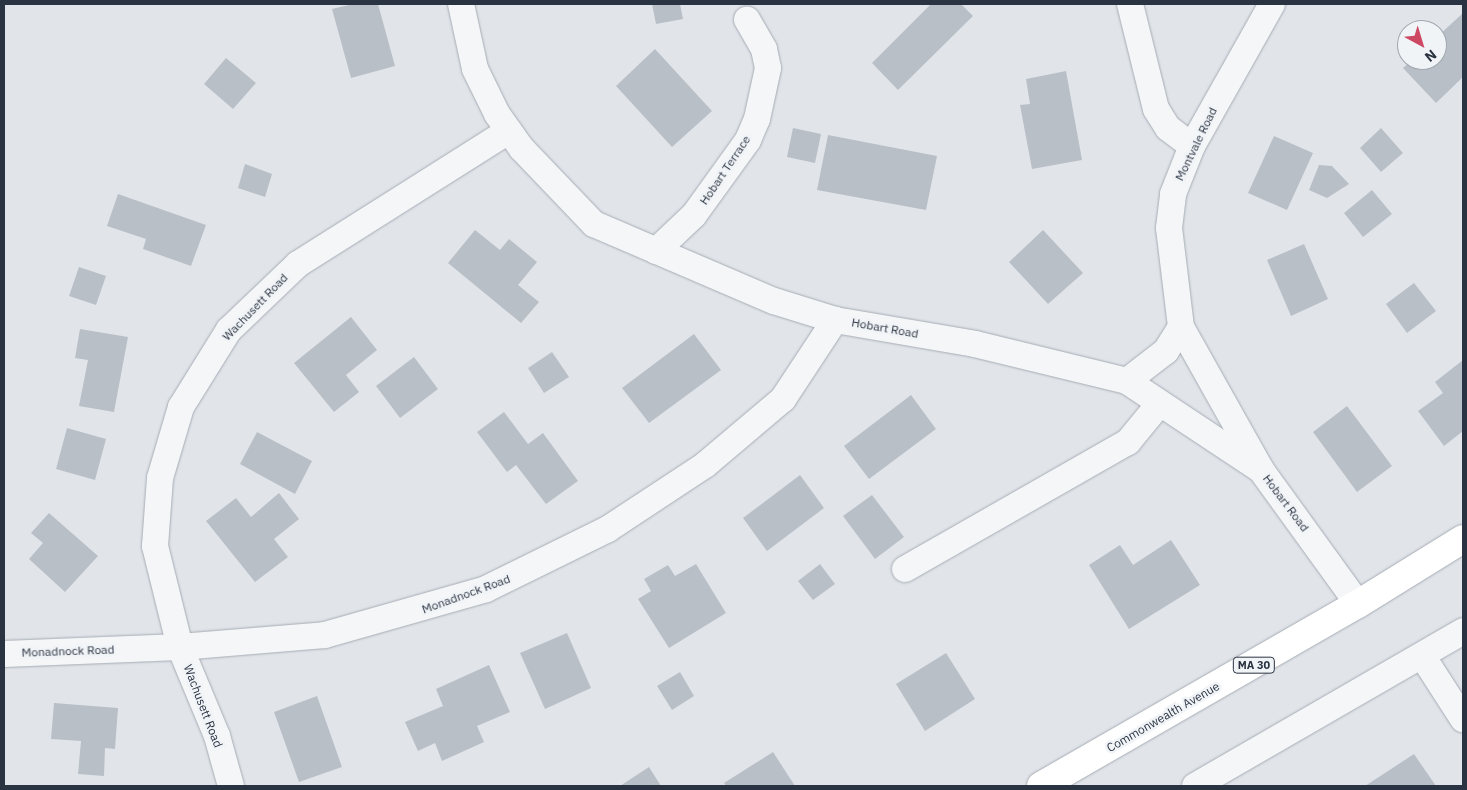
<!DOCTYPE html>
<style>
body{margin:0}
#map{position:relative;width:1467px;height:790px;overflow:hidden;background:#e1e5ea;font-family:"IBM Plex Sans",sans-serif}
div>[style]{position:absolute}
.building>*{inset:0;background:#b9bfc7}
.roads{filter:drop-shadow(0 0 1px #a6acb4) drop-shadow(0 0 1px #a6acb4)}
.street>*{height:26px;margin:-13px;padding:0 13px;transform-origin:13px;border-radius:13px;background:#f4f6f8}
.primary>*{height:28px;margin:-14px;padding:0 14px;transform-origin:14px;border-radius:14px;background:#fff}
span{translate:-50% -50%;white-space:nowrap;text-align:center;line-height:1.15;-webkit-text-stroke:5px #f1f4f7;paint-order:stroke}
.shield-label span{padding:1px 4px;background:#f1f4f7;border:1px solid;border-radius:4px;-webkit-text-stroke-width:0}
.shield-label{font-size:11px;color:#2a3342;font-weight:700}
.street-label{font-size:12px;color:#2a3342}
.frame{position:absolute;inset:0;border:5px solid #2a3342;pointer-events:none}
.north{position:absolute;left:1397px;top:20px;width:50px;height:50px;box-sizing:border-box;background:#f1f4f7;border:1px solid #a1a7af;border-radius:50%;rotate:141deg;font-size:14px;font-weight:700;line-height:20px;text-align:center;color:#2a3342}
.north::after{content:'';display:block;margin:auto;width:18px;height:22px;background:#cd4862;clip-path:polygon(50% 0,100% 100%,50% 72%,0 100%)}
</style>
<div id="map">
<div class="building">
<i style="clip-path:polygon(353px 4px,378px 4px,395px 66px,351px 78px,332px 9px)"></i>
<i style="clip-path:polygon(652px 4px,680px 4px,683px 19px,656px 24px)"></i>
<i style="clip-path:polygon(931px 4px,961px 4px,973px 16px,898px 90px,872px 63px)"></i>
<i style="clip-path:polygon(1463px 13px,1463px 77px,1436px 103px,1403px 68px,1412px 60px,1437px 60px,1437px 37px)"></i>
<i style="clip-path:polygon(655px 49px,712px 111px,672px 147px,616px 86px)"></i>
<i style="clip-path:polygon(226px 58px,256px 83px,233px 109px,204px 84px)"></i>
<i style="clip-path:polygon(1066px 71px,1082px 160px,1032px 169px,1020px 105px,1030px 104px,1026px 79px)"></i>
<i style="clip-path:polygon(793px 128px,821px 134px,815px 163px,787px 157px)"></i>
<i style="clip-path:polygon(1381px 128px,1403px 153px,1381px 172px,1360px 148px)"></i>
<i style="clip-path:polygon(828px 135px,937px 156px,926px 210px,817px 190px)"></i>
<i style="clip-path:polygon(1274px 136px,1313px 153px,1287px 210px,1248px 193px)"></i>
<i style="clip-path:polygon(245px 164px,272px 174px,265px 197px,238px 188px)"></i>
<i style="clip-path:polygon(1319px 165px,1332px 166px,1349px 184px,1327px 198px,1309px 190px)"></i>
<i style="clip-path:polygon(1372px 190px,1392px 214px,1363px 237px,1344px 213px)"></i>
<i style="clip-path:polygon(118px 194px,206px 225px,191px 266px,143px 249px,146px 239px,107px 226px)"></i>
<i style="clip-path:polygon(475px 230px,500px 250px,509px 239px,537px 262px,518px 285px,539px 302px,521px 323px,448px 263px)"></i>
<i style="clip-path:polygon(1043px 230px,1083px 273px,1048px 304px,1009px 262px)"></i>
<i style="clip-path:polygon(1304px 244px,1328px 299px,1291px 316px,1267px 260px)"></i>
<i style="clip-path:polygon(79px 267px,106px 276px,96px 305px,69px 296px)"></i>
<i style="clip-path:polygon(1414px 283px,1436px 311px,1407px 333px,1386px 304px)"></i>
<i style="clip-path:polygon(351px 317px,377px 350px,346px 375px,359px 392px,334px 412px,294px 363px)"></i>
<i style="clip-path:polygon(80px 329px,128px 337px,114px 412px,79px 406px,88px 360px,75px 358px)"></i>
<i style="clip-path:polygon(694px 334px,721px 370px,649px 423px,622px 388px)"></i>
<i style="clip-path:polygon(552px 352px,569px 377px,544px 393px,528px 368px)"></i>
<i style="clip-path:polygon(414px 357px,438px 389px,400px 418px,376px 386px)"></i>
<i style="clip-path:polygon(1463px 360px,1463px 431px,1444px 446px,1418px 411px,1443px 393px,1435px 382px)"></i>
<i style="clip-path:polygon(911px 395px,936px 429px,869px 479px,844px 446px)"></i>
<i style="clip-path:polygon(1347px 406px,1392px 466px,1357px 492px,1313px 432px)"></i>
<i style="clip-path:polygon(504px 412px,528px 444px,543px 433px,578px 481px,546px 504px,516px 465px,507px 472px,477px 432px)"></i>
<i style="clip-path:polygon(67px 428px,106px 439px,95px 480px,56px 469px)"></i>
<i style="clip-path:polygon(257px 432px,312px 461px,295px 494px,240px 464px)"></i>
<i style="clip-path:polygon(800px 475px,824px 508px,767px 551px,743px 518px)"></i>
<i style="clip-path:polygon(279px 493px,299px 519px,274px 539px,288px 557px,255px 582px,206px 521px,236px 498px,251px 517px)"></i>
<i style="clip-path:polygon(872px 495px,904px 537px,875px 559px,843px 516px)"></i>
<i style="clip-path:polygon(49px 513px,98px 556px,65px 592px,29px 559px,43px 543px,31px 533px)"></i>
<i style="clip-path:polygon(1171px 540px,1200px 585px,1129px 629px,1089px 565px,1120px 545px,1133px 565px)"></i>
<i style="clip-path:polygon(696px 564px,726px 613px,669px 648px,638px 599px,651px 591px,644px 579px,668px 565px,675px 576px)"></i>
<i style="clip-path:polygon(820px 564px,835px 584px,813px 600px,798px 581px)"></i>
<i style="clip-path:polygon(567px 633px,591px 688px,545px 709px,520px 653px)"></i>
<i style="clip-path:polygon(946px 653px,975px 699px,925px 731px,896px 684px)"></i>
<i style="clip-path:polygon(489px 665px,510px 712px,477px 726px,484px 742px,442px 761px,435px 743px,418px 751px,405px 722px,443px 706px,436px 689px)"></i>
<i style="clip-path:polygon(680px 672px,694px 696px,672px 710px,657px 686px)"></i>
<i style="clip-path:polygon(317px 696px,342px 767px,299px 782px,274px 712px)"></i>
<i style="clip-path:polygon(54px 703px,118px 708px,115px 749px,105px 748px,104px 776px,78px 774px,81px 741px,51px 739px)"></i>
<i style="clip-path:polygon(773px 752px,795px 786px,726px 786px,724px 783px)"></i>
<i style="clip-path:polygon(1414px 754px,1436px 786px,1365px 786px)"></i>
<i style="clip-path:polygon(649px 767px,661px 786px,620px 786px)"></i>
</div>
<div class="roads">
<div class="street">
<i style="left:461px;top:4px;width:66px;rotate:77.8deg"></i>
<i style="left:475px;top:69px;width:50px;rotate:63.9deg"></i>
<i style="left:497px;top:114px;width:43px;rotate:54.5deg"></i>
<i style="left:522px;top:149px;width:104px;rotate:46.2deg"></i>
<i style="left:594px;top:224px;width:196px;rotate:23.2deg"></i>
<i style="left:774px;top:301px;width:64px;rotate:17.3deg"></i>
<i style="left:835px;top:320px;width:142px;rotate:9.7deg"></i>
<i style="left:975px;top:344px;width:156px;rotate:13.7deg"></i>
<i style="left:1127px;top:381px;width:161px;rotate:33.6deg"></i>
<i style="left:1261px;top:470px;width:165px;rotate:54.1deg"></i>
<i style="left:1130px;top:4px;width:108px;rotate:76.1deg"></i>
<i style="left:1156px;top:109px;width:22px;rotate:58deg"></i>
<i style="left:1168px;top:128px;width:30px;rotate:37deg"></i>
<i style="left:656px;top:251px;width:52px;rotate:-43.5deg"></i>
<i style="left:694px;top:215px;width:92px;rotate:-54.2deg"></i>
<i style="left:748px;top:140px;width:23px;rotate:-67deg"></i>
<i style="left:757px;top:119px;width:52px;rotate:-77.8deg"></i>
<i style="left:768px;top:68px;width:19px;rotate:-102deg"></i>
<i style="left:764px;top:49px;width:34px;rotate:-120deg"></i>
<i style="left:1181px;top:327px;width:162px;rotate:60.7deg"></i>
<i style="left:1127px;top:381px;width:49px;rotate:-37.6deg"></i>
<i style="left:1166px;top:351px;width:28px;rotate:-58deg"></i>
<i style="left:1181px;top:327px;width:100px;rotate:-96.9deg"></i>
<i style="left:1169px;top:228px;width:34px;rotate:-83deg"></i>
<i style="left:1173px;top:194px;width:52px;rotate:-68.4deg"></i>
<i style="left:1192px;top:146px;width:163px;rotate:-60.6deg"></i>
<i style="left:905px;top:569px;width:257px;rotate:-29.7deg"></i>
<i style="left:1128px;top:442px;width:50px;rotate:-50.6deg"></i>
<i style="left:4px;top:654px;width:176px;rotate:-2.3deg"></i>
<i style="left:180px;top:647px;width:145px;rotate:-4.7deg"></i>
<i style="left:325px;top:635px;width:167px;rotate:-15.9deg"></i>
<i style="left:486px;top:589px;width:136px;rotate:-26.2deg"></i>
<i style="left:608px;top:529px;width:116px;rotate:-33.4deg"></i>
<i style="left:705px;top:465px;width:102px;rotate:-40.2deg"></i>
<i style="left:783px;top:399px;width:95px;rotate:-56.6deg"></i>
<i style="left:1423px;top:657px;width:74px;rotate:57.2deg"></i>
<i style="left:231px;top:786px;width:52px;rotate:-105.6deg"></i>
<i style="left:217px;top:736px;width:96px;rotate:-112.6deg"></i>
<i style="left:180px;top:647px;width:104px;rotate:-103.9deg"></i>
<i style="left:155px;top:546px;width:68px;rotate:-85.8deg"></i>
<i style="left:160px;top:478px;width:74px;rotate:-73.5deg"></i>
<i style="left:181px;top:407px;width:91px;rotate:-58.1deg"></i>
<i style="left:229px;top:330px;width:95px;rotate:-43.7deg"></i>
<i style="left:298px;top:264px;width:249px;rotate:-32.3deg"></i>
<i style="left:1195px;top:786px;width:310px;rotate:-30deg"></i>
</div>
<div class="primary">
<i style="left:1041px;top:786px;width:366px;rotate:-29.9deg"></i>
<i style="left:1358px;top:604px;width:123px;rotate:-31.8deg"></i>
</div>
</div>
<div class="shield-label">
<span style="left:1254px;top:665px">MA 30</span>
</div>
<div class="street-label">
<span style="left:1196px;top:144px;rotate:-64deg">Montvale Road</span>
<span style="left:725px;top:170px;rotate:-56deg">Hobart Terrace</span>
<span style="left:255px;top:307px;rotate:-46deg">Wachusett Road</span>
<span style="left:885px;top:328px;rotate:10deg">Hobart Road</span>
<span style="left:1286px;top:503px;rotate:53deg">Hobart Road</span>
<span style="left:466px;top:594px;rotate:-20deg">Monadnock Road</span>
<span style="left:68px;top:651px;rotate:-2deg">Monadnock Road</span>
<span style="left:203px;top:706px;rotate:69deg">Wachusett Road</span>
<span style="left:1163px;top:717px;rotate:-30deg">Commonwealth Avenue</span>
</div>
<div class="frame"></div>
<div class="north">N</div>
</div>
